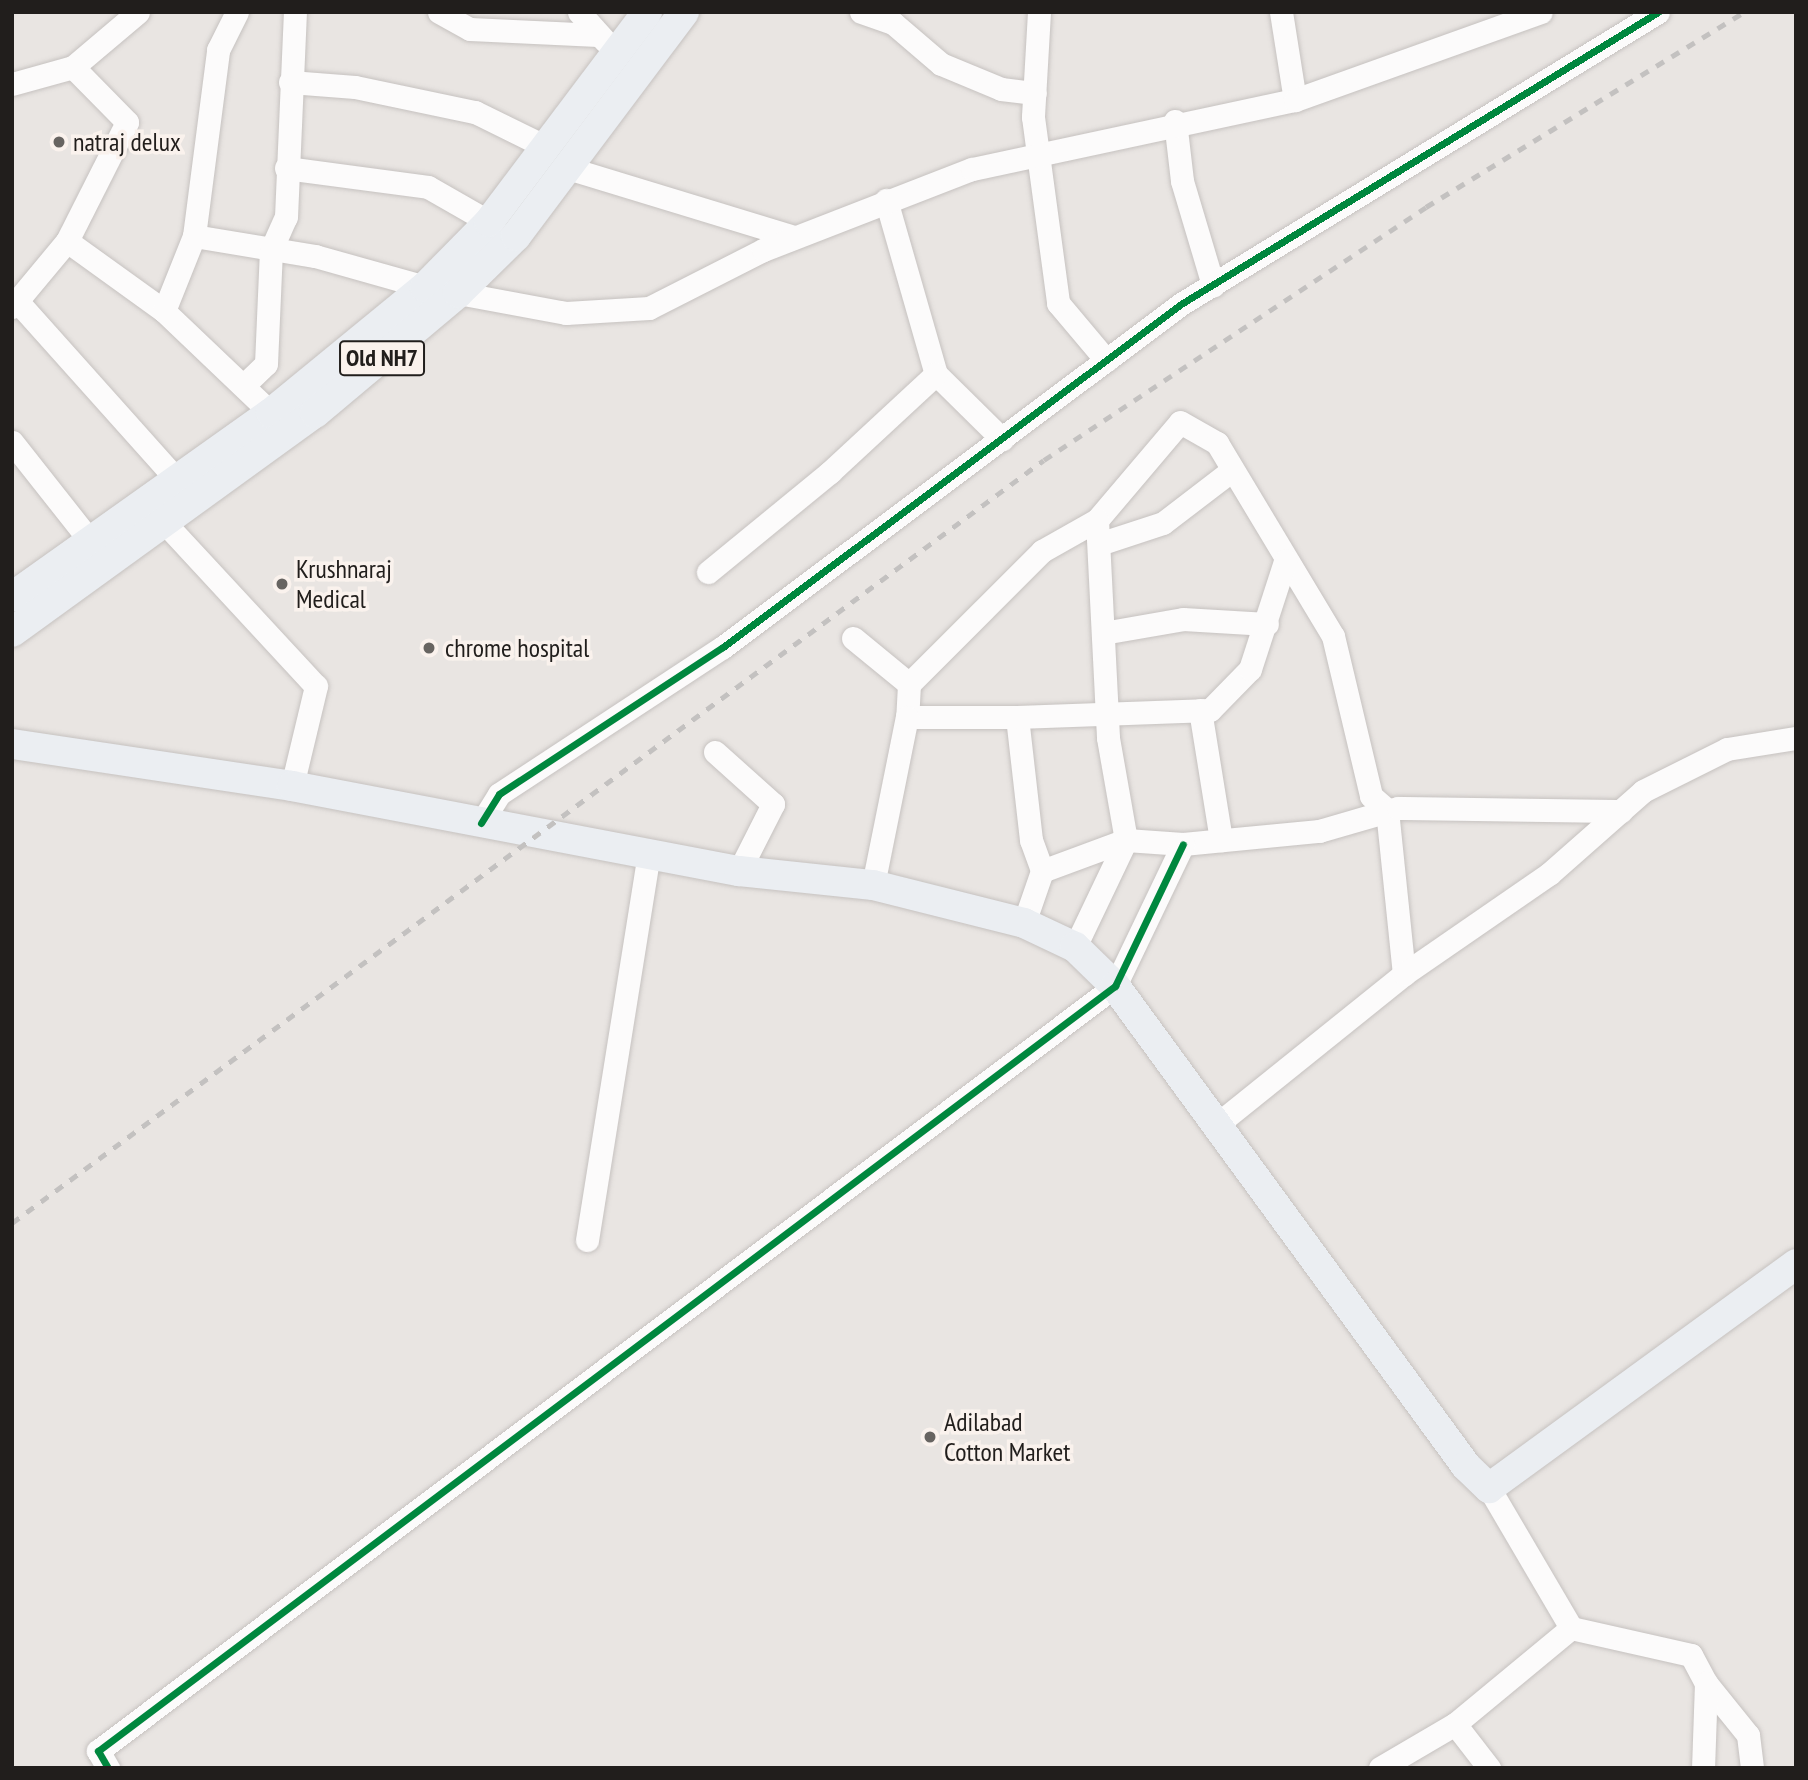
<!DOCTYPE html>
<style>
body{margin:0}
#map{position:relative;width:1808px;height:1780px;overflow:hidden;background:#e9e5e2;font-family:"PT Sans Narrow",sans-serif}
div>[style]{position:absolute}
.roads{filter:drop-shadow(0 0 2px #c6c2c0) drop-shadow(0 0 2px #c6c2c0)}
.minor>*{height:23px;margin:-11.5px;padding:0 11.5px;transform-origin:11.5px;border-radius:11.5px;background:#fcfbfb}
.major>*{height:30px;margin:-15px;padding:0 15px;transform-origin:15px;border-radius:15px;background:#ebeef2}
.rail>*{height:5px;margin-top:-2.5px;transform-origin:0;background:repeating-linear-gradient(90deg,#c3c1c0 0 9px,transparent 0 18px)}
.cycleway>*{height:7px;margin:-3.5px;padding:0 3.5px;transform-origin:3.5px;border-radius:3.5px;background:#00873e}
.dots>*{width:19px;height:19px;translate:-50% -50%;box-sizing:border-box;border:4px solid #faf2ed;border-radius:50%}
span{translate:-50% -50%;white-space:nowrap;text-align:center;line-height:1.15;-webkit-text-stroke:7px #faf2ed;paint-order:stroke}
.shield-label span{padding:2px 5px;background:#faf2ed;border:2px solid;border-radius:5px;-webkit-text-stroke-width:0}
.shield-label{font-size:24px;color:#211e1c;font-weight:700}
.poi-label{font-size:26px;color:#211e1c}
.left{translate:0 -50%;text-align:left}
.frame{position:absolute;inset:0;border:14px solid #211e1c;pointer-events:none}
</style>
<div id="map">
<div class="roads">
<div class="minor">
<i style="left:439px;top:12px;width:35px;rotate:29deg"></i>
<i style="left:470px;top:29px;width:128px;rotate:2.7deg"></i>
<i style="left:579px;top:12px;width:39px;rotate:48deg"></i>
<i style="left:861px;top:12px;width:34px;rotate:19deg"></i>
<i style="left:893px;top:23px;width:63px;rotate:40.5deg"></i>
<i style="left:941px;top:64px;width:65px;rotate:22.6deg"></i>
<i style="left:1001px;top:89px;width:34px;rotate:7deg"></i>
<i style="left:1039px;top:12px;width:105px;rotate:93.3deg"></i>
<i style="left:1033px;top:117px;width:188px;rotate:82.3deg"></i>
<i style="left:1058px;top:303px;width:75px;rotate:49.9deg"></i>
<i style="left:1281px;top:12px;width:89px;rotate:81deg"></i>
<i style="left:290px;top:82px;width:65px;rotate:4.4deg"></i>
<i style="left:355px;top:87px;width:123px;rotate:11.8deg"></i>
<i style="left:475px;top:112px;width:79px;rotate:26.2deg"></i>
<i style="left:12px;top:84px;width:63px;rotate:-15.6deg"></i>
<i style="left:73px;top:67px;width:85px;rotate:-40.2deg"></i>
<i style="left:1175px;top:121px;width:60px;rotate:83.3deg"></i>
<i style="left:1182px;top:181px;width:109px;rotate:73.4deg"></i>
<i style="left:286px;top:168px;width:143px;rotate:7.6deg"></i>
<i style="left:428px;top:187px;width:70px;rotate:29.8deg"></i>
<i style="left:568px;top:168px;width:236px;rotate:17deg"></i>
<i style="left:886px;top:200px;width:181px;rotate:74deg"></i>
<i style="left:936px;top:374px;width:93px;rotate:44.6deg"></i>
<i style="left:194px;top:236px;width:123px;rotate:9.4deg"></i>
<i style="left:315px;top:256px;width:114px;rotate:15.7deg"></i>
<i style="left:67px;top:241px;width:120px;rotate:35.8deg"></i>
<i style="left:164px;top:311px;width:148px;rotate:43.6deg"></i>
<i style="left:458px;top:293px;width:110px;rotate:10.5deg"></i>
<i style="left:566px;top:313px;width:83px;rotate:-3.4deg"></i>
<i style="left:649px;top:308px;width:128px;rotate:-27deg"></i>
<i style="left:763px;top:250px;width:224px;rotate:-21.2deg"></i>
<i style="left:972px;top:169px;width:330px;rotate:-12.1deg"></i>
<i style="left:1295px;top:100px;width:261px;rotate:-19.7deg"></i>
<i style="left:17px;top:301px;width:241px;rotate:48.2deg"></i>
<i style="left:12px;top:307px;width:86px;rotate:-50.2deg"></i>
<i style="left:67px;top:241px;width:133px;rotate:-63.2deg"></i>
<i style="left:127px;top:122px;width:77px;rotate:-134.5deg"></i>
<i style="left:164px;top:311px;width:81px;rotate:-68.2deg"></i>
<i style="left:194px;top:236px;width:188px;rotate:-82.6deg"></i>
<i style="left:218px;top:50px;width:42px;rotate:-63.4deg"></i>
<i style="left:244px;top:385px;width:30px;rotate:-44deg"></i>
<i style="left:266px;top:364px;width:114px;rotate:-87.5deg"></i>
<i style="left:271px;top:250px;width:36px;rotate:-66deg"></i>
<i style="left:286px;top:217px;width:205px;rotate:-87.5deg"></i>
<i style="left:12px;top:442px;width:140px;rotate:51.7deg"></i>
<i style="left:1097px;top:520px;width:128px;rotate:-49.7deg"></i>
<i style="left:1180px;top:422px;width:43px;rotate:29.6deg"></i>
<i style="left:1217px;top:443px;width:225px;rotate:59deg"></i>
<i style="left:1333px;top:636px;width:164px;rotate:76.6deg"></i>
<i style="left:1371px;top:796px;width:21px;rotate:41deg"></i>
<i style="left:1387px;top:810px;width:165px;rotate:84.1deg"></i>
<i style="left:163px;top:521px;width:225px;rotate:47.2deg"></i>
<i style="left:316px;top:686px;width:103px;rotate:103.5deg"></i>
<i style="left:1099px;top:544px;width:67px;rotate:-18.2deg"></i>
<i style="left:1163px;top:523px;width:87px;rotate:-37.5deg"></i>
<i style="left:708px;top:572px;width:158px;rotate:-39.3deg"></i>
<i style="left:830px;top:472px;width:144px;rotate:-42.8deg"></i>
<i style="left:1103px;top:633px;width:81px;rotate:-9.9deg"></i>
<i style="left:1183px;top:619px;width:84px;rotate:3.4deg"></i>
<i style="left:853px;top:638px;width:72px;rotate:39.4deg"></i>
<i style="left:909px;top:684px;width:33px;rotate:93deg"></i>
<i style="left:907px;top:717px;width:110px"></i>
<i style="left:1017px;top:717px;width:124px;rotate:83.5deg"></i>
<i style="left:1031px;top:840px;width:33px;rotate:70deg"></i>
<i style="left:1042px;top:871px;width:55px;rotate:109.1deg"></i>
<i style="left:909px;top:684px;width:188px;rotate:-45deg"></i>
<i style="left:1042px;top:551px;width:63px;rotate:-29.4deg"></i>
<i style="left:1097px;top:520px;width:218px;rotate:87.1deg"></i>
<i style="left:1108px;top:738px;width:104px;rotate:80deg"></i>
<i style="left:1126px;top:840px;width:119px;rotate:115.5deg"></i>
<i style="left:1200px;top:710px;width:132px;rotate:80.8deg"></i>
<i style="left:1017px;top:717px;width:193px;rotate:-2.1deg"></i>
<i style="left:1210px;top:710px;width:57px;rotate:-45.7deg"></i>
<i style="left:1250px;top:669px;width:114px;rotate:-72deg"></i>
<i style="left:715px;top:752px;width:78px;rotate:41.9deg"></i>
<i style="left:773px;top:804px;width:75px;rotate:116.9deg"></i>
<i style="left:481px;top:823px;width:34px;rotate:-58deg"></i>
<i style="left:499px;top:794px;width:268px;rotate:-33.3deg"></i>
<i style="left:723px;top:647px;width:572px;rotate:-36.83deg"></i>
<i style="left:1181px;top:304px;width:559px;rotate:-31.47deg"></i>
<i style="left:1042px;top:871px;width:90px;rotate:-20.3deg"></i>
<i style="left:1126px;top:840px;width:57px;rotate:4deg"></i>
<i style="left:1183px;top:844px;width:137px;rotate:-5.5deg"></i>
<i style="left:1319px;top:831px;width:82px;rotate:-16.2deg"></i>
<i style="left:1398px;top:808px;width:223px;rotate:0.8deg"></i>
<i style="left:873px;top:885px;width:171px;rotate:-78.6deg"></i>
<i style="left:1220px;top:1122px;width:236px;rotate:-38.8deg"></i>
<i style="left:1404px;top:974px;width:176px;rotate:-34.6deg"></i>
<i style="left:1549px;top:874px;width:125px;rotate:-41.4deg"></i>
<i style="left:1643px;top:791px;width:94px;rotate:-26.6deg"></i>
<i style="left:1727px;top:749px;width:70px;rotate:-9.1deg"></i>
<i style="left:587px;top:1240px;width:390px;rotate:-80.9deg"></i>
<i style="left:1489px;top:1488px;width:162px;rotate:59.6deg"></i>
<i style="left:1706px;top:1683px;width:67px;rotate:51.1deg"></i>
<i style="left:1748px;top:1735px;width:33px;rotate:83deg"></i>
<i style="left:1455px;top:1724px;width:56px;rotate:52.3deg"></i>
<i style="left:108px;top:1768px;width:20px;rotate:-120deg"></i>
<i style="left:98px;top:1751px;width:1273px;rotate:-36.95deg"></i>
<i style="left:1115px;top:986px;width:157px;rotate:-64.4deg"></i>
<i style="left:1380px;top:1768px;width:87px;rotate:-30.4deg"></i>
<i style="left:1455px;top:1724px;width:151px;rotate:-39.6deg"></i>
<i style="left:1571px;top:1628px;width:123px;rotate:12.7deg"></i>
<i style="left:1691px;top:1655px;width:32px;rotate:62deg"></i>
<i style="left:1706px;top:1683px;width:85px;rotate:92deg"></i>
</div>
<div class="major">
<i style="left:12px;top:597px;width:318px;rotate:-35.4deg"></i>
<i style="left:271px;top:413px;width:199px;rotate:-39.3deg"></i>
<i style="left:425px;top:287px;width:91px;rotate:-45.4deg"></i>
<i style="left:489px;top:222px;width:263px;rotate:-53deg"></i>
<i style="left:12px;top:632px;width:374px;rotate:-35.9deg"></i>
<i style="left:315px;top:413px;width:187px;rotate:-40deg"></i>
<i style="left:458px;top:293px;width:81px;rotate:-44.5deg"></i>
<i style="left:516px;top:236px;width:280px;rotate:-53.1deg"></i>
<i style="left:12px;top:744px;width:283px;rotate:8.5deg"></i>
<i style="left:292px;top:786px;width:455px;rotate:10.8deg"></i>
<i style="left:739px;top:871px;width:135px;rotate:6deg"></i>
<i style="left:873px;top:885px;width:156px;rotate:14.1deg"></i>
<i style="left:1024px;top:923px;width:56px;rotate:25.2deg"></i>
<i style="left:1075px;top:947px;width:56px;rotate:44.3deg"></i>
<i style="left:1115px;top:986px;width:595px;rotate:53.82deg"></i>
<i style="left:1466px;top:1466px;width:32px;rotate:44deg"></i>
<i style="left:1489px;top:1488px;width:380px;rotate:-36.1deg"></i>
</div>
</div>
<div class="rail">
<i style="left:12px;top:1223px;width:1283px;rotate:-36.48deg"></i>
<i style="left:1044px;top:460px;width:458px;rotate:-33.5deg"></i>
<i style="left:1426px;top:207px;width:373px;rotate:-31.5deg"></i>
</div>
<div class="cycleway">
<i style="left:481px;top:823px;width:34px;rotate:-58deg"></i>
<i style="left:499px;top:794px;width:268px;rotate:-33.3deg"></i>
<i style="left:723px;top:647px;width:572px;rotate:-36.83deg"></i>
<i style="left:1181px;top:304px;width:559px;rotate:-31.47deg"></i>
<i style="left:108px;top:1768px;width:20px;rotate:-120deg"></i>
<i style="left:98px;top:1751px;width:1273px;rotate:-36.95deg"></i>
<i style="left:1115px;top:986px;width:157px;rotate:-64.4deg"></i>
</div>
<div class="dots">
<i style="left:59px;top:142px;background:#676461"></i>
<i style="left:282px;top:584px;background:#676461"></i>
<i style="left:429px;top:648px;background:#676461"></i>
<i style="left:930px;top:1437px;background:#676461"></i>
</div>
<div class="shield-label">
<span style="left:382px;top:358px">Old NH7</span>
</div>
<div class="poi-label">
<span class="left" style="left:73px;top:142px">natraj delux</span>
<span class="left" style="left:296px;top:584px">Krushnaraj<br>Medical</span>
<span class="left" style="left:445px;top:648px">chrome hospital</span>
<span class="left" style="left:944px;top:1437px">Adilabad<br>Cotton Market</span>
</div>
<div class="frame"></div>
</div>
